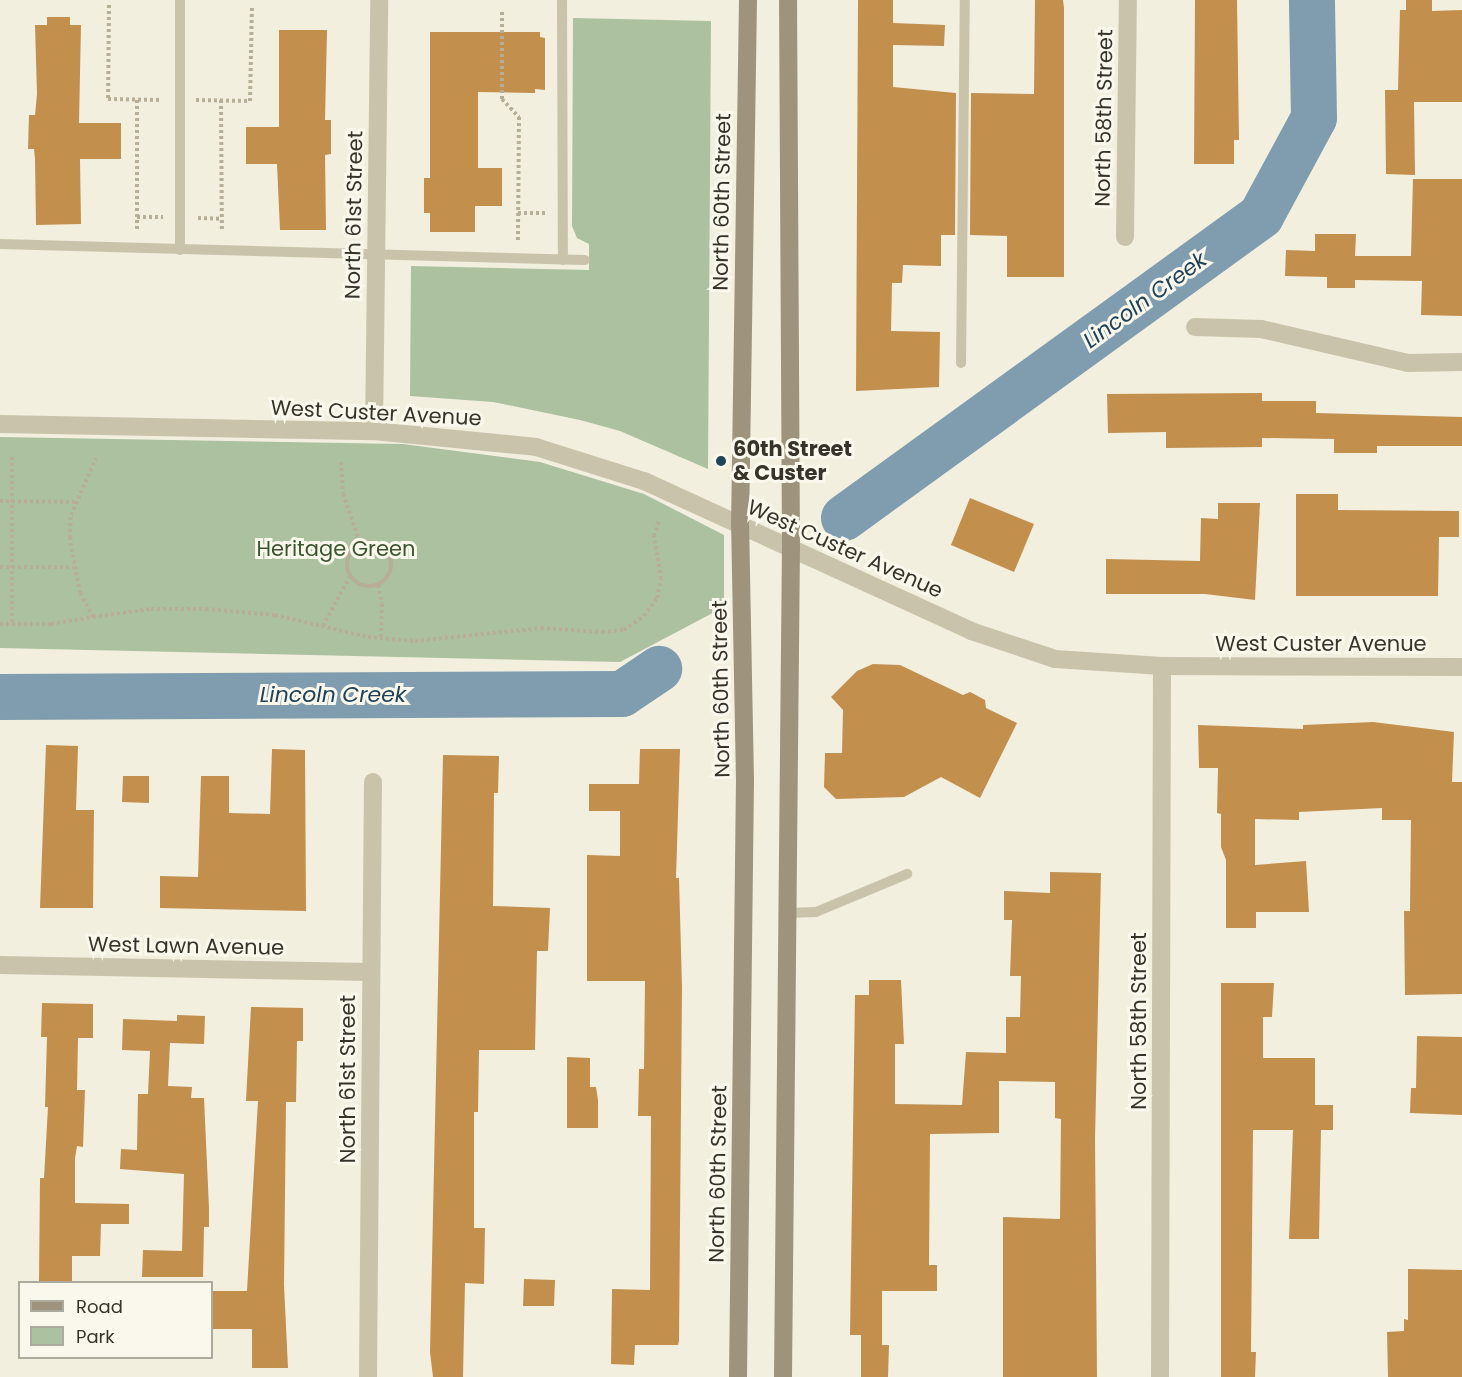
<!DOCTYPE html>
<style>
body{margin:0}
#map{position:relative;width:1462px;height:1377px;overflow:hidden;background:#f2efdf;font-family:Poppins,sans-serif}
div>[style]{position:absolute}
.green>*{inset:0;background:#abc19f}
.river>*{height:46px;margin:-23px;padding:0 23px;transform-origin:23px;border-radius:23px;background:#7f9daf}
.building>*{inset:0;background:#c28f4d}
.path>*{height:4px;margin-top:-2px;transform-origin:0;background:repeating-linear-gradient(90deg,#b6ae95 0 3px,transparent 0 6px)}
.path>.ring{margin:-2px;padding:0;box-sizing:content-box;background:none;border:4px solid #b6ae95;border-radius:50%}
.lane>*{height:10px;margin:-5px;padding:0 5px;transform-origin:5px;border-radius:5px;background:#cac3ab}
.street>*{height:18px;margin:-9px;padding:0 9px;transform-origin:9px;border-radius:9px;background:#cac3ab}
.secondary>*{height:18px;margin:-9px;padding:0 9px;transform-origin:9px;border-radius:9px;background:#9e937c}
.dots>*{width:16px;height:16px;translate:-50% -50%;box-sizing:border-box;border:3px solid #faf8ec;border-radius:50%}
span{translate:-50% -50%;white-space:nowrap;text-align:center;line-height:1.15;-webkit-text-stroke:6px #faf8ec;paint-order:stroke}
.street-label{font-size:21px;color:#38332a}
.poi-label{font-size:21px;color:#38332a;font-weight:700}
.left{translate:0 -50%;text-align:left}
.park-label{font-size:21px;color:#3b562e}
.water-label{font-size:22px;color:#204359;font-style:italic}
.legend{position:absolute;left:18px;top:1281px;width:195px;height:78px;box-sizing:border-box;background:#faf8ec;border:2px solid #aca99e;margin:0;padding:8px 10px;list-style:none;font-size:18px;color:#38332a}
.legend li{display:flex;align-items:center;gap:12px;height:30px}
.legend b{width:30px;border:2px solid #aca99e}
</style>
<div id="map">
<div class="green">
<i style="clip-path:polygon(573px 18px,711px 21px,708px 469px,620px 431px,580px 420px,493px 402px,410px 396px,411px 266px,589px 270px,589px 244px,577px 238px,572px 226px)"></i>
<i style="clip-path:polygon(0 437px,403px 444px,540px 462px,644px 494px,724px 535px,724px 607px,620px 662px,0 648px)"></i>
</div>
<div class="river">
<i style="left:844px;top:518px;width:515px;rotate:-35.91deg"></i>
<i style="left:1261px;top:216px;width:111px;rotate:-61.6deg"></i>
<i style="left:1314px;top:118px;width:118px;rotate:-91deg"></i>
<i style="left:0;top:697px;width:622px;rotate:-0.28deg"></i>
<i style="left:622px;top:694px;width:45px;rotate:-34deg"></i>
</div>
<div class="building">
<i style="clip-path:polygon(858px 0,893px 0,893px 23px,945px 25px,944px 46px,893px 45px,893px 87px,956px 93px,955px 235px,941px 235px,941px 266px,903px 265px,902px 283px,892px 283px,891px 331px,940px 332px,939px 387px,856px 391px)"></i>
<i style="clip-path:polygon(1035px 0,1063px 0,1064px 8px,1064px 277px,1007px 277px,1007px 236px,970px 235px,971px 93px,1034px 94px)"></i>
<i style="clip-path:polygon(1195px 0,1237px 0,1239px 140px,1234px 140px,1234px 164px,1194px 164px)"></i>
<i style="clip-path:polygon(1406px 0,1432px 0,1432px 11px,1462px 10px,1462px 102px,1414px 102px,1415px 175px,1386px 174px,1385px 90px,1398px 90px,1400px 10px,1406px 10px)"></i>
<i style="clip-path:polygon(47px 17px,70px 17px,70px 25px,81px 25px,79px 123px,121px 123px,121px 159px,80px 159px,81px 224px,36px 225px,35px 159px,34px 149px,28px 149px,29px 115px,35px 115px,37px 94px,35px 25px,47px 25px)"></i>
<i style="clip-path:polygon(279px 30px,327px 30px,325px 120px,331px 120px,331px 154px,325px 155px,326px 230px,280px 230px,277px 164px,246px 164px,246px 127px,279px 127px)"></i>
<i style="clip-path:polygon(430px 32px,540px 32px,540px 37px,545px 38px,545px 90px,535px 89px,535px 93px,478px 92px,478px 168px,502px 168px,502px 206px,475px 206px,475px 232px,430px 232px,430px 213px,424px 213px,424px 178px,430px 178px)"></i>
<i style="clip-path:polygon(1413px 179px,1462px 179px,1462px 316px,1421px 315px,1422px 281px,1355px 280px,1355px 288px,1327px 288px,1327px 277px,1285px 276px,1286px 250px,1315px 251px,1315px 234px,1356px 234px,1355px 256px,1411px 256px)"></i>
<i style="clip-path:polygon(1262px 393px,1262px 401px,1316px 401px,1316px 413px,1462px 417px,1462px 446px,1377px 446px,1377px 453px,1334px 453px,1334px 439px,1262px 438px,1262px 447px,1166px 448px,1166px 432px,1108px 433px,1107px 394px)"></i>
<i style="clip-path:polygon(1296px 494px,1338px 494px,1338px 510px,1459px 511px,1459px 537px,1439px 537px,1438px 596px,1296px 596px)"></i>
<i style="clip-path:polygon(970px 498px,1034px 524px,1014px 572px,951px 545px)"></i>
<i style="clip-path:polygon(1218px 503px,1260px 503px,1255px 600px,1205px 594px,1106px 594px,1106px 559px,1200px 561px,1201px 518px,1218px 519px)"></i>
<i style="clip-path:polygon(873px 664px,900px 665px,963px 695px,970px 692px,985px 700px,986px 708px,1017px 723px,980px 798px,941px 777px,904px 797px,836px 799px,824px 787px,825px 753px,842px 753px,843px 710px,831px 697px,857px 671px)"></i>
<i style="clip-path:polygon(1373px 722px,1454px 732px,1452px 782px,1462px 782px,1462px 994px,1405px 995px,1404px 911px,1410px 911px,1411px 820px,1382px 820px,1382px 808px,1299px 812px,1299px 820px,1255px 819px,1255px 865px,1306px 861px,1309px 912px,1256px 912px,1256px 928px,1226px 928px,1226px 860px,1221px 847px,1221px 814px,1217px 813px,1218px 768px,1199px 768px,1198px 725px,1303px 729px,1303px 725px)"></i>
<i style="clip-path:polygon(46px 745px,78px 746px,76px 810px,94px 810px,93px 908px,40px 908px)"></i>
<i style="clip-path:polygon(272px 749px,305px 750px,306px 911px,160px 908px,160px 876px,198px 877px,201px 776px,229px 776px,229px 813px,270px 814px)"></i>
<i style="clip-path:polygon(640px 749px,680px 749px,676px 878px,679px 878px,682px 987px,679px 1341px,678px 1345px,635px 1345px,634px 1365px,611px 1364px,612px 1289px,650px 1290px,651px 1116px,638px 1116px,639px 1069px,644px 1069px,645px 981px,587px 981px,587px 855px,620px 856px,620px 811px,589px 811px,589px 784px,639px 784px)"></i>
<i style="clip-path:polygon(443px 755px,499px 756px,498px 793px,494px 793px,493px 906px,550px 908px,548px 951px,537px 951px,535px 1050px,479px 1050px,478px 1112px,474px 1112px,474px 1228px,485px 1228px,484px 1284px,465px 1283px,463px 1377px,433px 1377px,430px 1352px)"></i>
<i style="clip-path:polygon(123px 776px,149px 776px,149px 803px,122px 802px)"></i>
<i style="clip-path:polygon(1050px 872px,1101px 873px,1095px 1139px,1097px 1377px,1003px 1377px,1003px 1217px,1060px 1219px,1061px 1119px,1055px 1118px,1055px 1082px,999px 1081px,999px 1133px,930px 1134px,929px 1265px,937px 1265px,937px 1291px,882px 1291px,882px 1345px,889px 1345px,888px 1377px,861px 1377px,861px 1335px,850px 1335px,855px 995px,869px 995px,869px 980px,901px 980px,904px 1044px,895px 1044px,895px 1104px,962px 1105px,966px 1052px,1006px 1053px,1006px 1017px,1020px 1017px,1021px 976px,1010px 976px,1012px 920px,1004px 920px,1004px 891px,1050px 893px)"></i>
<i style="clip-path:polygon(1221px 983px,1274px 983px,1272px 1017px,1263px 1017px,1263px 1058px,1315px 1058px,1315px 1105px,1333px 1105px,1333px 1130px,1321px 1130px,1319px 1239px,1289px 1239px,1293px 1130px,1253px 1130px,1251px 1352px,1256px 1352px,1255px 1377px,1221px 1377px)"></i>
<i style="clip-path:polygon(42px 1003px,93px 1004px,93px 1038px,78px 1038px,77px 1090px,85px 1090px,83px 1147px,77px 1146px,75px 1158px,75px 1203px,129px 1204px,129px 1224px,101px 1224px,100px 1256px,72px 1256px,72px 1282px,39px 1282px,40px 1178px,44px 1178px,48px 1107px,45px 1107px,47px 1037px,41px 1037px)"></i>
<i style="clip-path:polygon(251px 1007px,303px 1008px,303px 1041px,297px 1041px,296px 1102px,286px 1102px,284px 1285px,288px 1368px,252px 1368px,252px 1329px,212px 1329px,212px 1291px,247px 1291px,258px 1101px,246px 1101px)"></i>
<i style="clip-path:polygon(177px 1015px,205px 1016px,204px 1044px,170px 1043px,168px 1086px,192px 1087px,191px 1098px,204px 1098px,209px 1208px,209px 1227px,204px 1227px,203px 1277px,142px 1277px,143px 1250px,182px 1251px,184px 1174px,120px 1169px,121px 1149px,137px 1150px,138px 1094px,148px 1094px,150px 1051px,122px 1050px,123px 1019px,177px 1021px)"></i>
<i style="clip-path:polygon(1417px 1036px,1462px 1037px,1462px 1115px,1410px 1113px,1411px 1088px,1416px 1088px)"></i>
<i style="clip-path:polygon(567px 1057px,590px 1058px,590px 1087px,596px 1087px,598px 1100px,598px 1128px,567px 1128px)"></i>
<i style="clip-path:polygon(1408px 1269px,1462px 1270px,1462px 1377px,1388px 1377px,1387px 1332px,1404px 1331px,1404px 1319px,1408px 1320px)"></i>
<i style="clip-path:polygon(524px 1279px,555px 1280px,554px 1306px,523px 1306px)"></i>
</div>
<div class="path">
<i style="left:109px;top:5px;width:94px;rotate:90.6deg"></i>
<i style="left:108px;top:99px;width:54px;rotate:1.1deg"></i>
<i style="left:502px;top:12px;width:87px;rotate:90deg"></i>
<i style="left:502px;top:99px;width:25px;rotate:47deg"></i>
<i style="left:519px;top:117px;width:123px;rotate:90.5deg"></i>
<i style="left:137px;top:100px;width:131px;rotate:90deg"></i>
<i style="left:196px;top:100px;width:54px;rotate:1.1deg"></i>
<i style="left:250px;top:101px;width:94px;rotate:-88.8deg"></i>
<i style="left:221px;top:100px;width:132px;rotate:89.6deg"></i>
<i style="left:518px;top:213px;width:27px"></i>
<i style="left:137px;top:217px;width:26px"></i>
<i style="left:198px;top:218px;width:24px;rotate:2deg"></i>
<i style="left:12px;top:457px;width:168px;rotate:90deg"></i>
<i style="left:341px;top:462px;width:32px;rotate:86deg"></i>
<i style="left:343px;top:494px;width:52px;rotate:70.9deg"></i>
<i style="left:0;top:501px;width:75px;rotate:0.8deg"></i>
<i class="ring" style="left:347px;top:542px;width:40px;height:40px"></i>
<i style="left:0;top:567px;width:73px"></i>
<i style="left:378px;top:585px;width:19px;rotate:78deg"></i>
<i style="left:382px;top:604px;width:34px;rotate:92deg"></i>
<i style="left:93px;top:617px;width:59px;rotate:-7.9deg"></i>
<i style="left:151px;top:609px;width:55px"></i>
<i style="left:206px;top:609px;width:69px;rotate:5deg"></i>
<i style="left:275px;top:615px;width:96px;rotate:13.3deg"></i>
<i style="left:368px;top:637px;width:47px;rotate:4.9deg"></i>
<i style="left:415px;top:641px;width:127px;rotate:-5.9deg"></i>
<i style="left:541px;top:628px;width:61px;rotate:3.8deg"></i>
<i style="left:602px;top:632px;width:22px;rotate:-5deg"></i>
<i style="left:624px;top:630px;width:24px;rotate:-35deg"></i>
<i style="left:644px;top:616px;width:22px;rotate:-54deg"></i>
<i style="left:657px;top:598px;width:19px;rotate:-78deg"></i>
<i style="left:661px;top:579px;width:44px;rotate:-99.2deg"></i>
<i style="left:654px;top:536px;width:16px;rotate:-72deg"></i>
<i style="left:0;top:624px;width:51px"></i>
<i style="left:51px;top:624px;width:43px;rotate:-9.5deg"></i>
<i style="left:93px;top:617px;width:27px;rotate:-118deg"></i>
<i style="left:80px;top:593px;width:56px;rotate:-100.3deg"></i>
<i style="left:70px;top:538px;width:23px;rotate:-88deg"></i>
<i style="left:71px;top:515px;width:62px;rotate:-66.3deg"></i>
<i style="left:323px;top:626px;width:57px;rotate:-61.6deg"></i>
</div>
<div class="lane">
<i style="left:562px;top:0;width:260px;rotate:89.8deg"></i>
<i style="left:0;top:244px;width:585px;rotate:1.57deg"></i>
<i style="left:180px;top:250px;width:250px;rotate:-90deg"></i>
<i style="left:961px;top:363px;width:363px;rotate:-89.4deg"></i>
<i style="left:788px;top:913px;width:28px;rotate:-2deg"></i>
<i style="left:816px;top:912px;width:99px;rotate:-22.7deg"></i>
</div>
<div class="street">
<i style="left:1125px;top:237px;width:237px;rotate:-89.3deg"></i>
<i style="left:1195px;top:327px;width:66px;rotate:1.7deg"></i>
<i style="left:1261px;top:329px;width:151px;rotate:13deg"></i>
<i style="left:1408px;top:363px;width:54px;rotate:-1.1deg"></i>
<i style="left:0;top:424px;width:374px;rotate:1.1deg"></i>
<i style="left:374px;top:431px;width:163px;rotate:5.6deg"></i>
<i style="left:536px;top:447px;width:113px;rotate:17.5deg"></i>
<i style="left:644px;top:481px;width:360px;rotate:24.6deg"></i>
<i style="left:971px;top:631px;width:89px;rotate:18.4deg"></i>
<i style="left:1055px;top:659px;width:107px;rotate:3.7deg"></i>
<i style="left:1162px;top:666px;width:300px;rotate:0.2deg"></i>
<i style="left:374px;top:431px;width:431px;rotate:-89.3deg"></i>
<i style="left:0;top:965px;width:371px;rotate:1.1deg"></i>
<i style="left:368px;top:1377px;width:595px;rotate:-89.52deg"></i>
<i style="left:1160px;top:1377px;width:711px;rotate:-89.84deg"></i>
</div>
<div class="secondary">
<i style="left:738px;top:1377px;width:596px;rotate:-89.33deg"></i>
<i style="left:745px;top:781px;width:255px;rotate:-91.1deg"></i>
<i style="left:740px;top:526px;width:526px;rotate:-89.13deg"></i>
<i style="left:783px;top:1377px;width:829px;rotate:-89.45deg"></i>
<i style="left:791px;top:548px;width:548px;rotate:-90.31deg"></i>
</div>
<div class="dots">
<i style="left:721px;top:461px;background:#204359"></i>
</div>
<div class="street-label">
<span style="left:1104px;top:118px;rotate:-89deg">North 58th Street</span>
<span style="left:722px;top:202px;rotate:-89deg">North 60th Street</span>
<span style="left:354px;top:215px;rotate:-89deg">North 61st Street</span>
<span style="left:376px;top:413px;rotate:3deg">West Custer Avenue</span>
<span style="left:845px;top:549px;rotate:24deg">West Custer Avenue</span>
<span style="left:1321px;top:644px">West Custer Avenue</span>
<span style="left:721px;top:689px;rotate:-91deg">North 60th Street</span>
<span style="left:186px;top:946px;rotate:1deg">West Lawn Avenue</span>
<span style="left:1139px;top:1021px;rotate:-90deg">North 58th Street</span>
<span style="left:348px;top:1079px;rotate:-90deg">North 61st Street</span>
<span style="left:718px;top:1174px;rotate:-89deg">North 60th Street</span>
</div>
<div class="poi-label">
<span class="left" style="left:733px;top:461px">60th Street<br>&amp; Custer</span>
</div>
<div class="park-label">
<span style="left:336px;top:549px">Heritage Green</span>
</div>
<div class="water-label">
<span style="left:1145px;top:300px;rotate:-36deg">Lincoln Creek</span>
<span style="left:333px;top:695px">Lincoln Creek</span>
</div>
<ul class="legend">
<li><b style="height:8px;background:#9e937c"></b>Road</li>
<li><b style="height:16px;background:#abc19f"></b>Park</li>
</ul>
</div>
